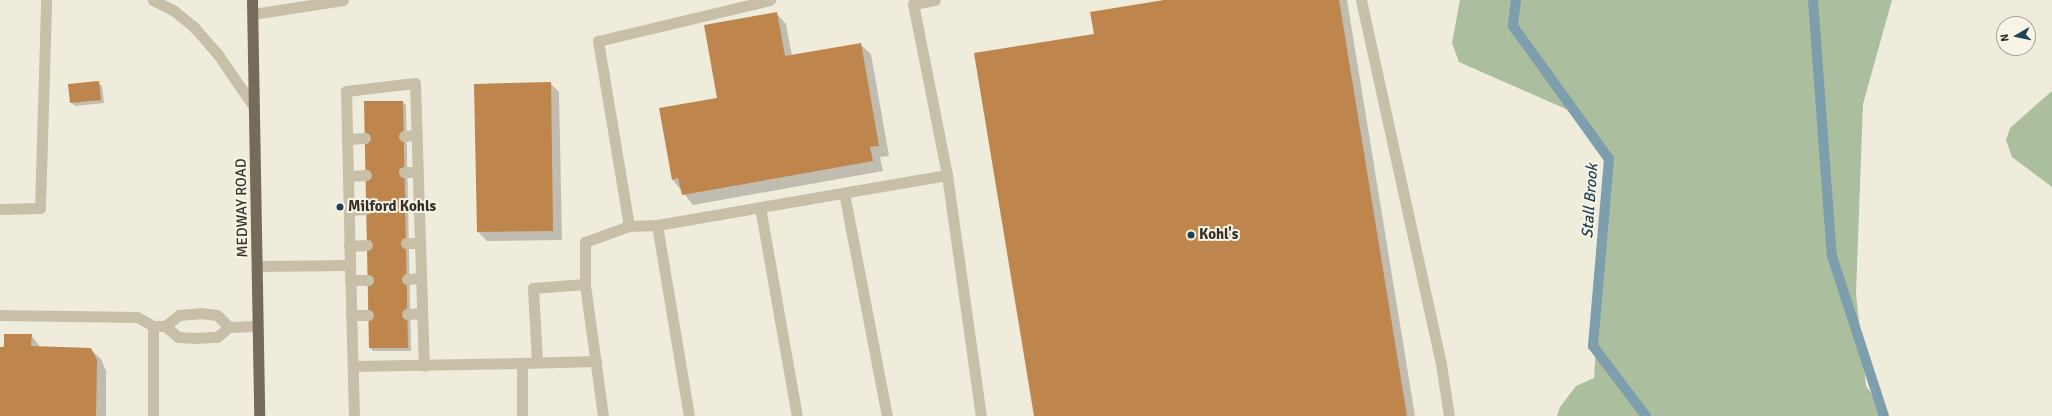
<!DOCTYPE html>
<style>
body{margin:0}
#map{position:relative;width:2052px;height:416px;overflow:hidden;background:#f0ecdc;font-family:Signika,sans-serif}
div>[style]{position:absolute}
.green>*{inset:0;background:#abbe9d}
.shadow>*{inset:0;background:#0003}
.stream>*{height:10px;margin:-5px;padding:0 5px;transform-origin:5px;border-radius:5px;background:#7d9eac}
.building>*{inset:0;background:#be854c}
.service>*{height:11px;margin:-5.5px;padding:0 5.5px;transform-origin:5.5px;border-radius:5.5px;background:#c8bfa9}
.primary>*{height:11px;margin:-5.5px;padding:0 5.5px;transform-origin:5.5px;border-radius:5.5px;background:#766b5a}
.dots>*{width:11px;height:11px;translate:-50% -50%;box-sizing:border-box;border:2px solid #f8f5e8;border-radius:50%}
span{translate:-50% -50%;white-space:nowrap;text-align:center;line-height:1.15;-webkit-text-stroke:4px #f8f5e8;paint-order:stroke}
.poi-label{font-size:15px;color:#353028;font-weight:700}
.left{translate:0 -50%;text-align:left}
.street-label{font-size:15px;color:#353028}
.water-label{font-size:16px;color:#204354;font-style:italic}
.north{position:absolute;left:1996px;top:16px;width:40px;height:40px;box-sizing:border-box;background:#f8f5e8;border:1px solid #aaa69b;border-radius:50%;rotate:261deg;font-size:11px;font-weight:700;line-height:16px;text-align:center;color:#353028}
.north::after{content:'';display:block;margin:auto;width:14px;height:18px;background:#204354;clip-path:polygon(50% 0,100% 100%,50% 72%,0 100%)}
</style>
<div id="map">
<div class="green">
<i style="clip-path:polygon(1460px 0,1892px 0,1863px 104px,1856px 294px,1866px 386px,1888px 416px,1557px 416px,1560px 407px,1576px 386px,1594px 378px,1602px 249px,1611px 179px,1598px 139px,1584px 117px,1459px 62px,1452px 43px)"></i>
<i style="clip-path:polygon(2052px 91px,2052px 187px,2012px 157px,2006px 140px,2010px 128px)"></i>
</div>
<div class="shadow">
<i style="clip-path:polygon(1170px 0,1347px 0,1415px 416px,1035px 416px,1095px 35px)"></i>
<i style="clip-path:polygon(776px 13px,786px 24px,792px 56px,860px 44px,871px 54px,889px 156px,880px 157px,883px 171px,693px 205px,672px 179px,718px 99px)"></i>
<i style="clip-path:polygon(98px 82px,102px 86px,104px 103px,75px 106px,71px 102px)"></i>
<i style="clip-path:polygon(550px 83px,559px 92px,562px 240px,487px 241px,478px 232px)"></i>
<i style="clip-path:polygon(402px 102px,406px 105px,411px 351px,373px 351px,370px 348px)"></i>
<i style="clip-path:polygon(31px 335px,41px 348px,90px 349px,101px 359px,106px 371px,106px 416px,0 416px,0 348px)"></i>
</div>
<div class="stream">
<i style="left:1516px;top:0;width:26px;rotate:97deg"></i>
<i style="left:1513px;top:26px;width:164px;rotate:54.2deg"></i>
<i style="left:1609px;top:159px;width:188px;rotate:94.9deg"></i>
<i style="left:1593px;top:346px;width:88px;rotate:52.9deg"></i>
<i style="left:1813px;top:0;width:257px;rotate:85.8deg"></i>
<i style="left:1832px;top:256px;width:168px;rotate:72deg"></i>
</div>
<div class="building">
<i style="clip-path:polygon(1164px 0,1339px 0,1407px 416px,1034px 416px,974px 53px,1094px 34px,1090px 12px)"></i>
<i style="clip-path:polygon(777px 12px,785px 56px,861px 43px,879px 146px,870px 147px,873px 161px,682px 195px,678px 178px,672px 180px,659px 108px,717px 98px,704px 25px)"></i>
<i style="clip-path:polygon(99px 81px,101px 100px,70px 103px,68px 84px)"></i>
<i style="clip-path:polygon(551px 82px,553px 231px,477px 232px,474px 84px)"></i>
<i style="clip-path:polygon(364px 101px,403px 101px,408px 348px,369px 348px)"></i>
<i style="clip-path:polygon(4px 334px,32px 334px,31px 346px,91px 348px,97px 360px,96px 416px,0 416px,0 347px,4px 347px)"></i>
</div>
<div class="service">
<i style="left:153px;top:0;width:22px;rotate:27deg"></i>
<i style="left:173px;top:10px;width:27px;rotate:39deg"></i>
<i style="left:194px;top:27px;width:35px;rotate:49deg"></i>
<i style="left:217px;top:53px;width:65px;rotate:55.6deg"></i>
<i style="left:1361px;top:0;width:373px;rotate:77.6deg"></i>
<i style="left:1441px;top:364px;width:53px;rotate:81.3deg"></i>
<i style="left:253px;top:14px;width:91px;rotate:-8.8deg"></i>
<i style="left:404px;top:136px;width:12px;rotate:-5deg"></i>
<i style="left:347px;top:139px;width:18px;rotate:-3deg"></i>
<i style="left:404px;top:172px;width:13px"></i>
<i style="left:947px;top:175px;width:243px;rotate:82deg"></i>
<i style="left:348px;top:176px;width:18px;rotate:-3deg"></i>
<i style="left:844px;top:193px;width:227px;rotate:79.1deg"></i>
<i style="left:405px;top:207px;width:13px;rotate:-4deg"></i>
<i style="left:760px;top:207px;width:212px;rotate:80deg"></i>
<i style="left:0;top:209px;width:40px;rotate:-1.4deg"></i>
<i style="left:40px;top:208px;width:208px;rotate:-88.3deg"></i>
<i style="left:349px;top:210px;width:17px;rotate:-3deg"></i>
<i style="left:657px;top:225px;width:194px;rotate:80.5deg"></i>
<i style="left:629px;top:226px;width:188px;rotate:-99.5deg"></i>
<i style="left:598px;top:41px;width:177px;rotate:-13.4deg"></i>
<i style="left:406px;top:243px;width:13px"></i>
<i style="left:349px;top:246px;width:18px;rotate:-3deg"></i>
<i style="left:350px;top:265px;width:174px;rotate:-91.3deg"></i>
<i style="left:346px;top:91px;width:69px;rotate:-6.6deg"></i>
<i style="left:415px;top:83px;width:283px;rotate:88.2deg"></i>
<i style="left:258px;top:266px;width:92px;rotate:-0.6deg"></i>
<i style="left:350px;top:265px;width:151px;rotate:88.5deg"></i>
<i style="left:407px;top:279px;width:13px;rotate:-4deg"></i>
<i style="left:350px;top:280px;width:18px"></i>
<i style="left:407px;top:314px;width:15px;rotate:-4deg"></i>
<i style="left:0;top:315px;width:137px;rotate:0.8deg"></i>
<i style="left:137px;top:317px;width:18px;rotate:29deg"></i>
<i style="left:153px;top:326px;width:12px"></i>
<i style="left:165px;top:326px;width:17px;rotate:40deg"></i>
<i style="left:178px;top:337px;width:17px;rotate:3deg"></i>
<i style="left:195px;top:338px;width:22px;rotate:-3deg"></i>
<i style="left:217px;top:337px;width:16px;rotate:-40deg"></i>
<i style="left:229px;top:327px;width:28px;rotate:-2deg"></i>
<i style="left:351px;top:315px;width:17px"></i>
<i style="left:165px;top:326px;width:18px;rotate:-38deg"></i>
<i style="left:179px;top:315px;width:21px;rotate:-5deg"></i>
<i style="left:200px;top:313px;width:17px;rotate:7deg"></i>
<i style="left:217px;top:315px;width:17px;rotate:45deg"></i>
<i style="left:537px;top:362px;width:74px;rotate:-93.1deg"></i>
<i style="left:533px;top:288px;width:52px;rotate:-4.4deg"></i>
<i style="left:353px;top:366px;width:169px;rotate:-1deg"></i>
<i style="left:153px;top:416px;width:90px;rotate:-90deg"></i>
<i style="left:522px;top:416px;width:53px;rotate:-90deg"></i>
<i style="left:522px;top:363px;width:74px;rotate:-1.5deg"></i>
<i style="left:603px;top:416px;width:133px;rotate:-97.8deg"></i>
<i style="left:585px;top:284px;width:42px;rotate:-90deg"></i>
<i style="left:585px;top:242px;width:47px;rotate:-20deg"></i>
<i style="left:629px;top:226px;width:28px;rotate:-2deg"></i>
<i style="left:657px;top:225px;width:294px;rotate:-9.8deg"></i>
<i style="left:947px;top:175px;width:174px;rotate:-101.2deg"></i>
<i style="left:913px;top:4px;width:22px;rotate:-10deg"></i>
</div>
<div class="primary">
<i style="left:252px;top:0;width:416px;rotate:89deg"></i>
</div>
<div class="dots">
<i style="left:340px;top:207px;background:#204354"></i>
<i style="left:1191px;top:235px;background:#204354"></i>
</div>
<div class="poi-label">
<span class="left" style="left:348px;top:207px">Milford Kohls</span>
<span class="left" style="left:1199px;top:235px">Kohl's</span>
</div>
<div class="street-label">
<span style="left:242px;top:208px;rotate:-91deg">MEDWAY ROAD</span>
</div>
<div class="water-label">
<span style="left:1590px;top:201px;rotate:-86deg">Stall Brook</span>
</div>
<div class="north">N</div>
</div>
